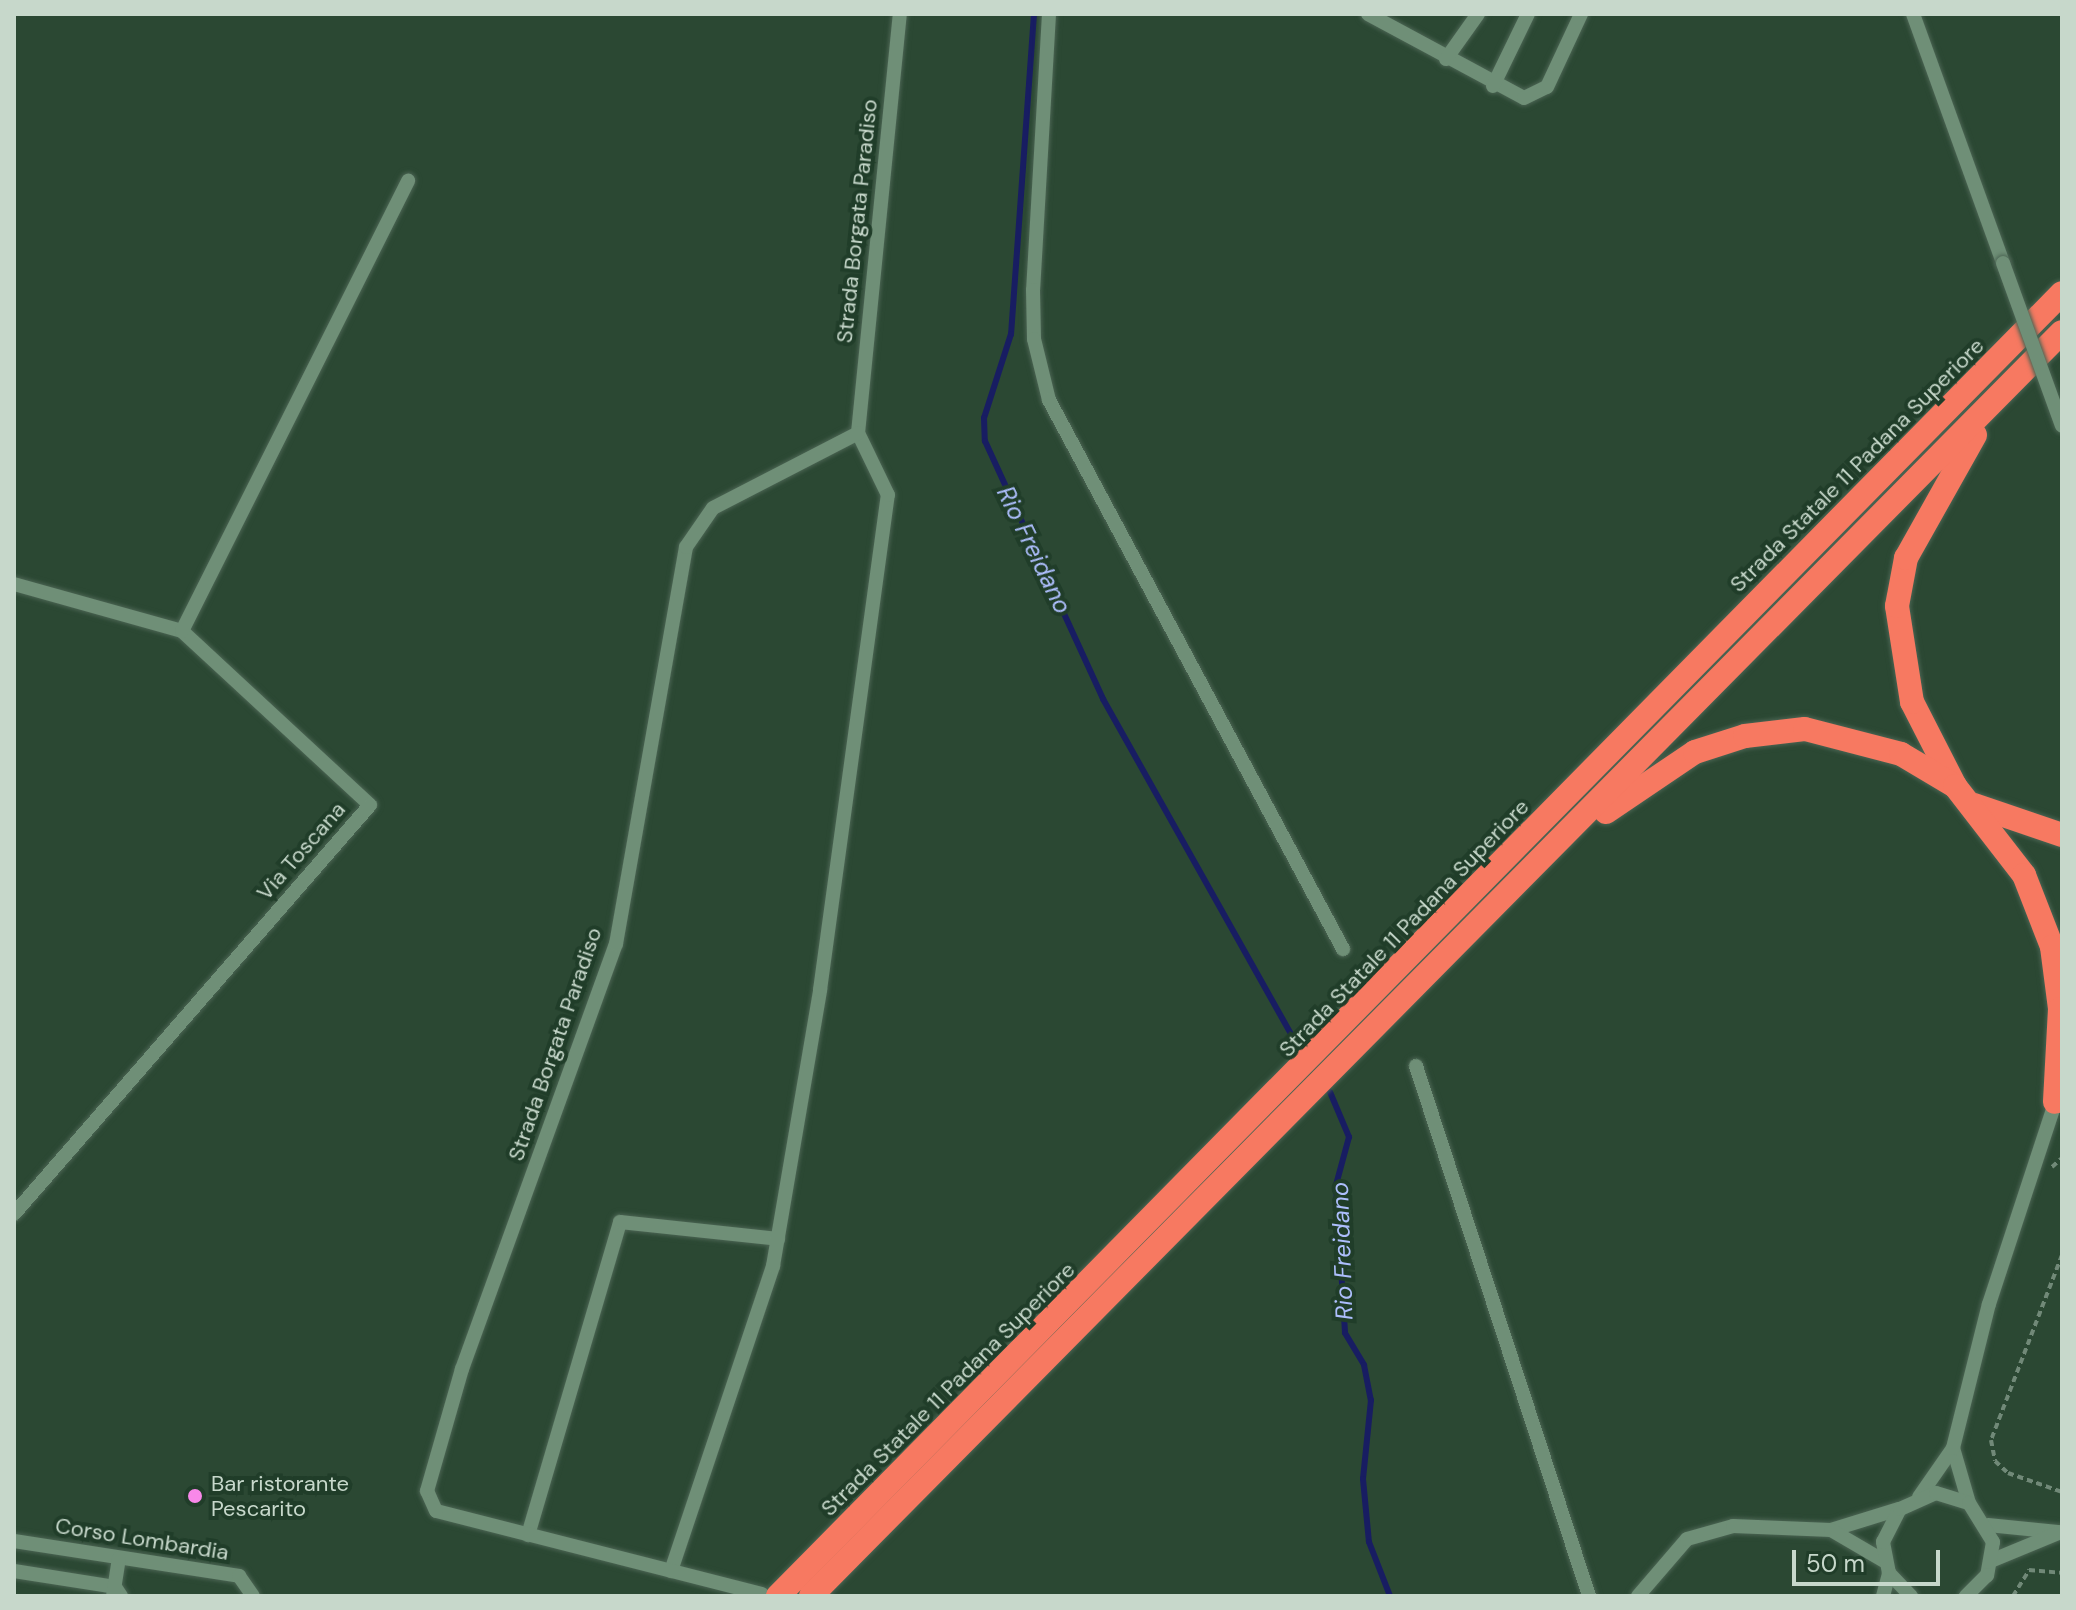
<!DOCTYPE html>
<style>
body{margin:0}
#map{position:relative;width:2076px;height:1610px;overflow:hidden;background:#2b4833;font-family:"DM Sans",sans-serif}
div>[style]{position:absolute}
.stream>*{height:6px;margin:-3px;padding:0 3px;transform-origin:3px;border-radius:3px;background:#181d62}
.path>*{height:4px;margin-top:-2px;transform-origin:0;background:repeating-linear-gradient(90deg,#718978 0 6px,transparent 0 10px)}
.roads{filter:drop-shadow(0 0 2px #4b6453) drop-shadow(0 0 2px #4b6453)}
.minor>*{height:14px;margin:-7px;padding:0 7px;transform-origin:7px;border-radius:7px;background:#6f8f77}
.highway>*{height:24px;margin:-12px;padding:0 12px;transform-origin:12px;border-radius:12px;background:#f77961}
.bridges{filter:drop-shadow(0 0 2px #4b6453) drop-shadow(0 0 2px #4b6453)}
.minor-bridge>*{height:14px;margin:-7px;padding:0 7px;transform-origin:7px;border-radius:7px;background:#6f8f77}
.dots>*{width:22px;height:22px;translate:-50% -50%;box-sizing:border-box;border:4px solid #203d29;border-radius:50%}
span{translate:-50% -50%;white-space:nowrap;text-align:center;line-height:1.15;-webkit-text-stroke:8px #203d29;paint-order:stroke}
.street-label{font-size:22px;color:#c7d8cb}
.poi-label{font-size:22px;color:#c7d8cb}
.left{translate:0 -50%;text-align:left}
.water-label{font-size:24px;color:#adbefc;font-style:italic}
.frame{position:absolute;inset:0;border:16px solid #c7d8cb;pointer-events:none}
.scale{position:absolute;left:1792px;top:1550px;width:148px;height:36px;box-sizing:border-box;border:4px solid #c7d8cb;border-top:0;padding-left:10px;font-size:24px;line-height:28px;white-space:nowrap;color:#c7d8cb;-webkit-text-stroke:6px #203d29;paint-order:stroke}
</style>
<div id="map">
<div class="stream">
<i style="left:1034px;top:14px;width:321px;rotate:94.1deg"></i>
<i style="left:1011px;top:334px;width:88px;rotate:107.8deg"></i>
<i style="left:984px;top:418px;width:23px;rotate:88deg"></i>
<i style="left:985px;top:441px;width:284px;rotate:65.4deg"></i>
<i style="left:1103px;top:699px;width:388px;rotate:60.7deg"></i>
<i style="left:1330px;top:1092px;width:49px;rotate:67.1deg"></i>
<i style="left:1349px;top:1137px;width:50px;rotate:105.2deg"></i>
<i style="left:1336px;top:1185px;width:148px;rotate:86.5deg"></i>
<i style="left:1345px;top:1333px;width:37px;rotate:59deg"></i>
<i style="left:1364px;top:1365px;width:36px;rotate:79deg"></i>
<i style="left:1371px;top:1400px;width:79px;rotate:95.8deg"></i>
<i style="left:1363px;top:1479px;width:63px;rotate:84.6deg"></i>
<i style="left:1369px;top:1542px;width:58px;rotate:68.7deg"></i>
</div>
<div class="path">
<i style="left:2052px;top:1167px;width:13px;rotate:-42deg"></i>
<i style="left:2062px;top:1255px;width:198px;rotate:111deg"></i>
<i style="left:1991px;top:1440px;width:21px;rotate:79deg"></i>
<i style="left:1995px;top:1461px;width:18px;rotate:43deg"></i>
<i style="left:2008px;top:1473px;width:57px;rotate:19.4deg"></i>
<i style="left:2013px;top:1596px;width:31px;rotate:-58deg"></i>
<i style="left:2029px;top:1570px;width:33px;rotate:5deg"></i>
</div>
<div class="roads">
<div class="minor">
<i style="left:1049px;top:14px;width:276px;rotate:93.3deg"></i>
<i style="left:1033px;top:290px;width:49px;rotate:88.8deg"></i>
<i style="left:1034px;top:339px;width:63px;rotate:76.2deg"></i>
<i style="left:1049px;top:400px;width:623px;rotate:61.83deg"></i>
<i style="left:1368px;top:14px;width:177px;rotate:28.3deg"></i>
<i style="left:1524px;top:98px;width:25px;rotate:-26deg"></i>
<i style="left:1547px;top:87px;width:81px;rotate:-65deg"></i>
<i style="left:1913px;top:14px;width:265px;rotate:70.1deg"></i>
<i style="left:1446px;top:59px;width:55px;rotate:-54.6deg"></i>
<i style="left:1493px;top:86px;width:80px;rotate:-64.1deg"></i>
<i style="left:14px;top:584px;width:174px;rotate:15.6deg"></i>
<i style="left:182px;top:631px;width:256px;rotate:42.8deg"></i>
<i style="left:370px;top:805px;width:542px;rotate:131.04deg"></i>
<i style="left:182px;top:631px;width:504px;rotate:-63.33deg"></i>
<i style="left:1416px;top:1066px;width:558px;rotate:71.92deg"></i>
<i style="left:1953px;top:1448px;width:57px;rotate:73.8deg"></i>
<i style="left:1919px;top:1497px;width:60px;rotate:-55.2deg"></i>
<i style="left:1953px;top:1448px;width:148px;rotate:-76deg"></i>
<i style="left:1989px;top:1304px;width:218px;rotate:-71.8deg"></i>
<i style="left:1988px;top:1525px;width:70px;rotate:5.7deg"></i>
<i style="left:1831px;top:1530px;width:71px;rotate:-17.2deg"></i>
<i style="left:528px;top:1535px;width:326px;rotate:-73.6deg"></i>
<i style="left:620px;top:1222px;width:159px;rotate:6.1deg"></i>
<i style="left:14px;top:1541px;width:228px;rotate:8.8deg"></i>
<i style="left:239px;top:1576px;width:24px;rotate:55deg"></i>
<i style="left:1993px;top:1560px;width:74px;rotate:-22.4deg"></i>
<i style="left:14px;top:1571px;width:102px;rotate:9deg"></i>
<i style="left:115px;top:1587px;width:11px;rotate:56deg"></i>
<i style="left:671px;top:1571px;width:322px;rotate:-71.5deg"></i>
<i style="left:773px;top:1266px;width:280px;rotate:-80.3deg"></i>
<i style="left:820px;top:990px;width:500px;rotate:-82.2deg"></i>
<i style="left:888px;top:495px;width:69px;rotate:-115.8deg"></i>
<i style="left:858px;top:433px;width:421px;rotate:-84.3deg"></i>
<i style="left:762px;top:1594px;width:336px;rotate:-165.7deg"></i>
<i style="left:436px;top:1511px;width:22px;rotate:-114deg"></i>
<i style="left:427px;top:1491px;width:127px;rotate:-74deg"></i>
<i style="left:462px;top:1369px;width:452px;rotate:-70.1deg"></i>
<i style="left:616px;top:944px;width:403px;rotate:-80deg"></i>
<i style="left:686px;top:547px;width:47px;rotate:-55.3deg"></i>
<i style="left:713px;top:508px;width:163px;rotate:-27.3deg"></i>
<i style="left:113px;top:1596px;width:38px;rotate:-81deg"></i>
<i style="left:1638px;top:1596px;width:75px;rotate:-49.3deg"></i>
<i style="left:1687px;top:1539px;width:48px;rotate:-15.8deg"></i>
<i style="left:1733px;top:1526px;width:98px;rotate:2.3deg"></i>
<i style="left:1831px;top:1530px;width:61px;rotate:30.3deg"></i>
<i style="left:1883px;top:1596px;width:24px;rotate:-75deg"></i>
<i style="left:1911px;top:1596px;width:32px;rotate:-134deg"></i>
<i style="left:1889px;top:1573px;width:32px;rotate:-101deg"></i>
<i style="left:1883px;top:1542px;width:37px;rotate:-63deg"></i>
<i style="left:1900px;top:1509px;width:39px;rotate:-24deg"></i>
<i style="left:1936px;top:1493px;width:34px;rotate:17deg"></i>
<i style="left:1969px;top:1503px;width:46px;rotate:58.4deg"></i>
<i style="left:1993px;top:1542px;width:34px;rotate:100deg"></i>
<i style="left:1987px;top:1575px;width:30px;rotate:135deg"></i>
</div>
<div class="highway">
<i style="left:1955px;top:786px;width:94px;rotate:-117.1deg"></i>
<i style="left:1912px;top:702px;width:97px;rotate:-98.9deg"></i>
<i style="left:1897px;top:606px;width:49px;rotate:-79.4deg"></i>
<i style="left:1906px;top:558px;width:141px;rotate:-60.7deg"></i>
<i style="left:1974px;top:805px;width:93px;rotate:18.8deg"></i>
<i style="left:1606px;top:812px;width:107px;rotate:-34deg"></i>
<i style="left:1695px;top:752px;width:52px;rotate:-17.7deg"></i>
<i style="left:1745px;top:736px;width:60px;rotate:-6.7deg"></i>
<i style="left:1805px;top:729px;width:99px;rotate:14.6deg"></i>
<i style="left:1901px;top:754px;width:63px;rotate:30.7deg"></i>
<i style="left:1955px;top:786px;width:113px;rotate:52.2deg"></i>
<i style="left:2024px;top:875px;width:77px;rotate:68.7deg"></i>
<i style="left:2052px;top:947px;width:63px;rotate:82.6deg"></i>
<i style="left:2060px;top:1009px;width:93px;rotate:93.1deg"></i>
<i style="left:778px;top:1596px;width:1829px;rotate:-45.42deg"></i>
<i style="left:811px;top:1596px;width:1778px;rotate:-45.3deg"></i>
</div>
</div>
<div class="bridges">
<div class="minor-bridge">
<i style="left:2003px;top:263px;width:173px;rotate:70.1deg"></i>
</div>
</div>
<div class="dots">
<i style="left:195px;top:1496px;background:#f888e9"></i>
</div>
<div class="street-label">
<span style="left:857px;top:221px;rotate:-84deg">Strada Borgata Paradiso</span>
<span style="left:1857px;top:465px;rotate:-45deg">Strada Statale 11 Padana Superiore</span>
<span style="left:301px;top:851px;rotate:-49deg">Via Toscana</span>
<span style="left:1404px;top:928px;rotate:-46deg">Strada Statale 11 Padana Superiore</span>
<span style="left:555px;top:1044px;rotate:-71deg">Strada Borgata Paradiso</span>
<span style="left:948px;top:1389px;rotate:-45deg">Strada Statale 11 Padana Superiore</span>
<span style="left:142px;top:1539px;rotate:9deg">Corso Lombardia</span>
</div>
<div class="poi-label">
<span class="left" style="left:211px;top:1496px">Bar ristorante<br>Pescarito</span>
</div>
<div class="water-label">
<span style="left:1034px;top:550px;rotate:64deg">Rio Freidano</span>
<span style="left:1342px;top:1251px;rotate:-92deg">Rio Freidano</span>
</div>
<div class="frame"></div>
<div class="scale">50 m</div>
</div>
